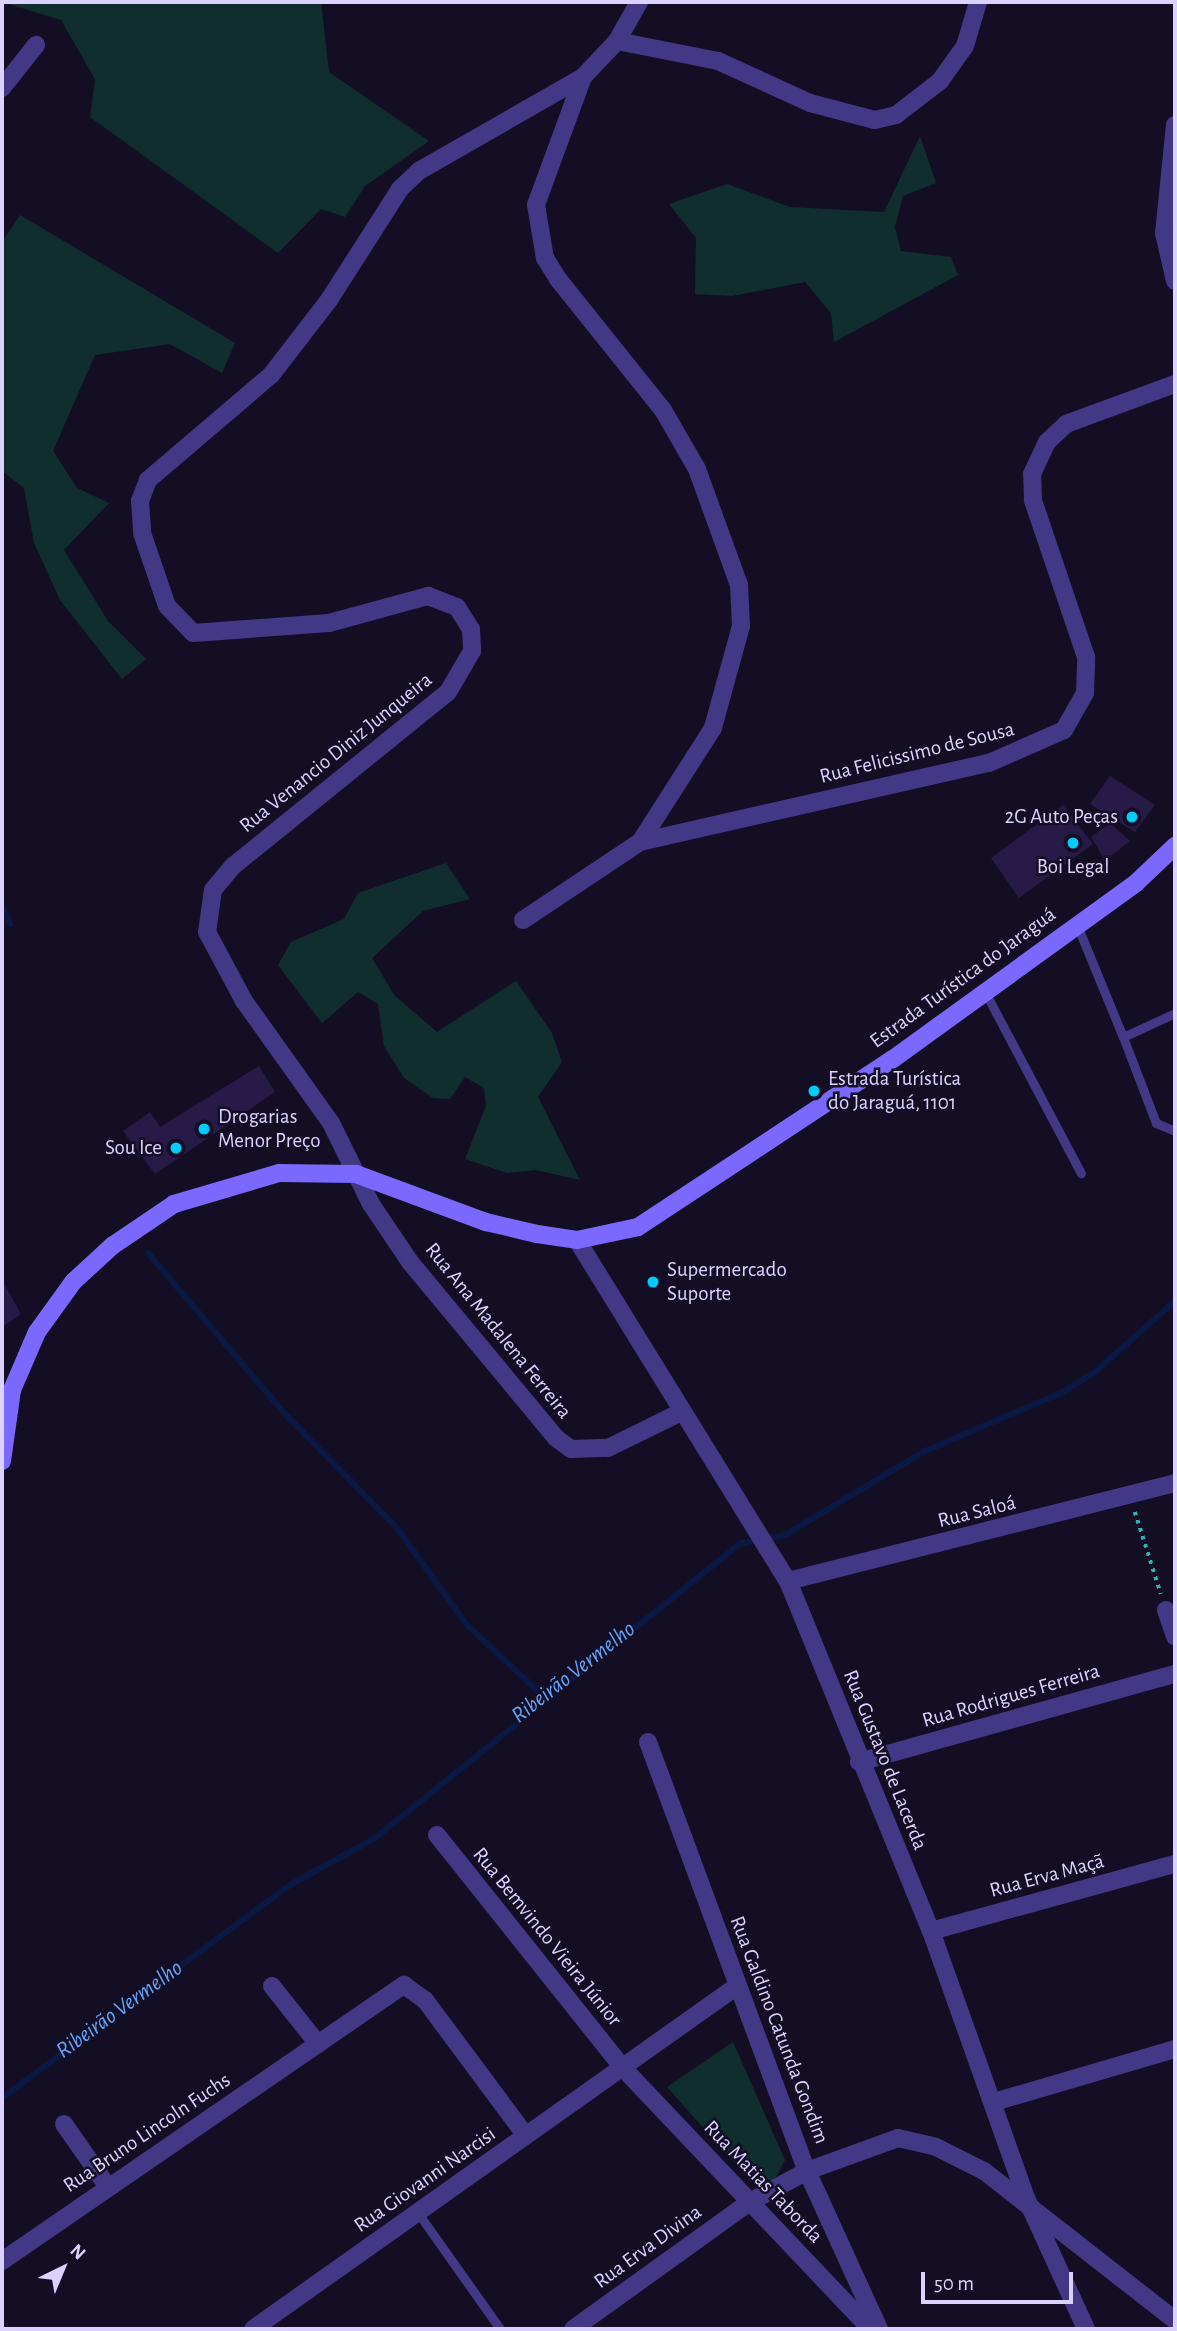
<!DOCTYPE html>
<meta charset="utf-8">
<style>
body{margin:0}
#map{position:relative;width:1177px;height:2331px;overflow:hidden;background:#140e25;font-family:"Alegreya Sans",sans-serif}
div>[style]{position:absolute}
.green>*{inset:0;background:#112e2f}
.stream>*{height:6px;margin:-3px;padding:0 3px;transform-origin:3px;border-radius:3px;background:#091944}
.building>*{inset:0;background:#271a47}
.path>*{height:3.5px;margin-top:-1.75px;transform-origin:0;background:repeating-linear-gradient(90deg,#2cb5b9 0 3.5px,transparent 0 8.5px)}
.service>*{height:9px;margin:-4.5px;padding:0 4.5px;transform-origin:4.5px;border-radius:4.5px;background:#423885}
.minor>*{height:18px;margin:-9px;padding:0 9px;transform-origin:9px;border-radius:9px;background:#423885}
.secondary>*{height:18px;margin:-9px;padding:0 9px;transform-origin:9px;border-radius:9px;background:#7b69ff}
.dots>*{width:19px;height:19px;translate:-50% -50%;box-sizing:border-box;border:4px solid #140e25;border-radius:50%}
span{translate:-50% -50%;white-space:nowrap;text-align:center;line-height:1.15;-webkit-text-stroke:5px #140e25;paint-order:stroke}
.street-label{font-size:21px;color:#dcd2ff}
.poi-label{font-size:21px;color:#dcd2ff}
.right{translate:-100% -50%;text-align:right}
.left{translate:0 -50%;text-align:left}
.water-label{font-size:23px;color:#60a7ff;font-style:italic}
.frame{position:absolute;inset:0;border:4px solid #dcd2ff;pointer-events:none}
.north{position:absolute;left:28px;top:2233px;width:70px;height:70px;-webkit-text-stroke:5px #140e25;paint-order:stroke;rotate:43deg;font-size:19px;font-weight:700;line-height:28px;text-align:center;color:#dcd2ff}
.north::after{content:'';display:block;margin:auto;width:24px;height:32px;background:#dcd2ff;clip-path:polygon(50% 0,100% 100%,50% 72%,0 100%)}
.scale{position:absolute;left:921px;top:2272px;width:152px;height:32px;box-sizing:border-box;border:4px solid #dcd2ff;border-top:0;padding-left:9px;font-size:21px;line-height:24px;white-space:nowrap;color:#dcd2ff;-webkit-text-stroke:5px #140e25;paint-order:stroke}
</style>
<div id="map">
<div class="green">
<i style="clip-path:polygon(2px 2px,321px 2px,329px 72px,429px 141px,365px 186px,345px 217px,321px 209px,278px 253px,90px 117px,95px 79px,61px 20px)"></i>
<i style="clip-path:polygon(920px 136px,936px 183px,903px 196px,895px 227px,901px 251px,951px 257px,958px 275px,834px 342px,831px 313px,805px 282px,732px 296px,695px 294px,696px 238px,669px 204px,727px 184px,790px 207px,884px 212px)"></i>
<i style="clip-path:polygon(20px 215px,235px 343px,222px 373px,170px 344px,95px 355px,53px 451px,77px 488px,109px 503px,64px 550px,108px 621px,146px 659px,122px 679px,60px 600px,34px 543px,24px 488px,2px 471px,2px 242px)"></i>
<i style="clip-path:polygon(446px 863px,470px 899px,423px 911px,372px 958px,395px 996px,437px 1032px,516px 981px,552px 1033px,562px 1062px,538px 1097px,580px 1180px,536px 1170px,507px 1173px,465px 1159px,486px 1106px,484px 1088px,465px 1077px,450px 1099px,433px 1098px,404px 1078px,384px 1046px,378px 1004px,358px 992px,322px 1023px,278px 965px,291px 942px,344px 919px,358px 893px)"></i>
<i style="clip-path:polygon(733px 2042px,785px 2160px,774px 2181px,747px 2177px,667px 2087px)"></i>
</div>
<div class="stream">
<i style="left:2px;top:906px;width:20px;rotate:66deg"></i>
<i style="left:148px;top:1253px;width:213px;rotate:49.6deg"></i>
<i style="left:286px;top:1415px;width:158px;rotate:45.5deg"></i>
<i style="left:397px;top:1528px;width:118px;rotate:54.3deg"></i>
<i style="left:466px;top:1624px;width:105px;rotate:43.1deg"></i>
<i style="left:2px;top:2098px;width:358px;rotate:-36.5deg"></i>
<i style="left:290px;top:1885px;width:97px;rotate:-28.9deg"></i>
<i style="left:375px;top:1838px;width:470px;rotate:-38.9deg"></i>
<i style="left:741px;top:1543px;width:45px;rotate:-10.3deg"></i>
<i style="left:785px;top:1535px;width:161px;rotate:-31deg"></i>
<i style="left:923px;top:1452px;width:152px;rotate:-23.2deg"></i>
<i style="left:1063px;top:1392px;width:38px;rotate:-32deg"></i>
<i style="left:1095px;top:1372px;width:107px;rotate:-41.6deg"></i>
</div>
<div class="building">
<i style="clip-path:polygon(1110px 776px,1155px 805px,1135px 832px,1090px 804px)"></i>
<i style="clip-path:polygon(1063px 805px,1093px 844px,1019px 898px,991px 858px)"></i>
<i style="clip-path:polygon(1110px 823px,1130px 841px,1105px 861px,1091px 837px)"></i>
<i style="clip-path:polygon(259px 1066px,275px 1092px,155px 1174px,123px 1131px,150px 1112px,160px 1127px)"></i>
<i style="clip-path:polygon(2px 1280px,21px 1314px,2px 1327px)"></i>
</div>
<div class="path">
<i style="left:1135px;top:1512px;width:86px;rotate:72.4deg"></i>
</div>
<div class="service">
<i style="left:1077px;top:925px;width:121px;rotate:67.7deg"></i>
<i style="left:985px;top:992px;width:205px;rotate:62.1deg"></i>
<i style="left:1175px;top:1013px;width:57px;rotate:155.2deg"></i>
<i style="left:1123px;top:1037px;width:92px;rotate:69deg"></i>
<i style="left:1156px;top:1123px;width:21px;rotate:23deg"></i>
<i style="left:418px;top:2213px;width:142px;rotate:54.7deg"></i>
</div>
<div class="minor">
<i style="left:639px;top:2px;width:45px;rotate:119.4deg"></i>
<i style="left:617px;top:41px;width:50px;rotate:133.4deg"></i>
<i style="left:583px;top:77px;width:136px;rotate:110.2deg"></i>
<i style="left:536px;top:205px;width:54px;rotate:80.4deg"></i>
<i style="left:545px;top:258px;width:25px;rotate:58deg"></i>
<i style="left:558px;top:279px;width:168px;rotate:51.3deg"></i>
<i style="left:663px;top:410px;width:68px;rotate:60deg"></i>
<i style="left:697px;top:469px;width:123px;rotate:70.1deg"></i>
<i style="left:739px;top:585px;width:41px;rotate:87.2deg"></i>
<i style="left:741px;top:626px;width:106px;rotate:105.4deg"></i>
<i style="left:713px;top:728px;width:135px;rotate:122.6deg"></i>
<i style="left:617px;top:41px;width:103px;rotate:11.2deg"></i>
<i style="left:718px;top:61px;width:101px;rotate:24.5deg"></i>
<i style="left:810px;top:103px;width:67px;rotate:14.7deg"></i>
<i style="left:875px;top:120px;width:22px;rotate:-13deg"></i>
<i style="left:896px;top:115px;width:56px;rotate:-37.7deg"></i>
<i style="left:940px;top:81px;width:43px;rotate:-54.5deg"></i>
<i style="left:965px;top:46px;width:46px;rotate:-73.5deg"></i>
<i style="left:583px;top:77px;width:189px;rotate:150.2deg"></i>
<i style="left:419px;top:171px;width:26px;rotate:137deg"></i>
<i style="left:400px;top:189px;width:132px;rotate:122.6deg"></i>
<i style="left:329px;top:300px;width:95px;rotate:127.7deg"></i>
<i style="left:271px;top:375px;width:162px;rotate:139.5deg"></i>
<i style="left:148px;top:480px;width:22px;rotate:111deg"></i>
<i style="left:140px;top:501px;width:32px;rotate:86deg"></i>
<i style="left:142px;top:533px;width:77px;rotate:71.1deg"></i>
<i style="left:167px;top:606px;width:37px;rotate:46deg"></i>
<i style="left:193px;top:633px;width:136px;rotate:-4.2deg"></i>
<i style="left:329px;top:623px;width:103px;rotate:-15.3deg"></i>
<i style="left:428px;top:596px;width:31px;rotate:21deg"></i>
<i style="left:457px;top:607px;width:26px;rotate:58deg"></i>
<i style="left:471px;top:629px;width:22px;rotate:87deg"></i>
<i style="left:472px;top:651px;width:48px;rotate:120.3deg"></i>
<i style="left:448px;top:692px;width:277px;rotate:141deg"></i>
<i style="left:233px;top:866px;width:31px;rotate:130deg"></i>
<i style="left:213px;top:890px;width:42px;rotate:98.1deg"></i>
<i style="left:207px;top:932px;width:78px;rotate:61.8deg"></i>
<i style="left:244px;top:1001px;width:150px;rotate:54.5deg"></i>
<i style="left:331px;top:1123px;width:90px;rotate:63.7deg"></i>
<i style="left:371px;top:1204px;width:70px;rotate:56.1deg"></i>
<i style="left:410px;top:1262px;width:229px;rotate:50.3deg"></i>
<i style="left:556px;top:1438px;width:19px;rotate:36deg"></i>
<i style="left:571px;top:1449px;width:37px;rotate:-2deg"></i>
<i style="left:608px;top:1448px;width:79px;rotate:-26.2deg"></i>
<i style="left:2px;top:88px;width:55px;rotate:-51.7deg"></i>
<i style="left:1175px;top:125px;width:109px;rotate:95.8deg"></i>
<i style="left:1164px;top:233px;width:49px;rotate:77.1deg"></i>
<i style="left:523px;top:920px;width:141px;rotate:-33.7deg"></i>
<i style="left:640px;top:842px;width:358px;rotate:-12.8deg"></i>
<i style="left:989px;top:763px;width:82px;rotate:-23.7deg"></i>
<i style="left:1064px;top:730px;width:43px;rotate:-60.4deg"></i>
<i style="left:1085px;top:693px;width:36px;rotate:-88deg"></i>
<i style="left:1086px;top:657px;width:166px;rotate:-108.7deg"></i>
<i style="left:1033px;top:500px;width:26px;rotate:-92deg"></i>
<i style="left:1032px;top:474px;width:35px;rotate:-65deg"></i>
<i style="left:1047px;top:442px;width:26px;rotate:-43deg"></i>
<i style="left:1066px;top:424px;width:116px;rotate:-20.2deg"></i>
<i style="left:577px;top:1240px;width:401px;rotate:58.3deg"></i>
<i style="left:788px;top:1581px;width:378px;rotate:67.8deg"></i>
<i style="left:931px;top:1931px;width:286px;rotate:70.4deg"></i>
<i style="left:1027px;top:2200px;width:142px;rotate:65.4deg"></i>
<i style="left:788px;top:1581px;width:399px;rotate:-14.2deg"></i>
<i style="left:1166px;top:1610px;width:28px;rotate:71deg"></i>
<i style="left:648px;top:1742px;width:458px;rotate:69.7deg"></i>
<i style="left:807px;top:2171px;width:174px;rotate:65.5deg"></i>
<i style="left:859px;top:1762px;width:328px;rotate:-15.6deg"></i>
<i style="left:437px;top:1835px;width:297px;rotate:51.4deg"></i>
<i style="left:622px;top:2067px;width:361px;rotate:46.5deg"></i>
<i style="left:931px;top:1931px;width:253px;rotate:-15.4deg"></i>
<i style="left:272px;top:1986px;width:74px;rotate:51.6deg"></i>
<i style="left:994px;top:2102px;width:189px;rotate:-16.3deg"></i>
<i style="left:64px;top:2124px;width:77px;rotate:55.1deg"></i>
<i style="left:2px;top:2261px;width:488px;rotate:-34.5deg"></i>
<i style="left:404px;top:1985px;width:26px;rotate:36deg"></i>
<i style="left:425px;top:2000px;width:169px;rotate:53.4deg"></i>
<i style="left:253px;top:2329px;width:593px;rotate:-35.32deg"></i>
<i style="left:573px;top:2329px;width:218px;rotate:-35.7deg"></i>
<i style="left:750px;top:2202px;width:65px;rotate:-28.5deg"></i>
<i style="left:807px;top:2171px;width:97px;rotate:-19.9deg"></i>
<i style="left:898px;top:2138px;width:39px;rotate:13deg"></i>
<i style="left:936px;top:2147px;width:54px;rotate:26.6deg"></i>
<i style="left:984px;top:2171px;width:242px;rotate:38deg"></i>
</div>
<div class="secondary">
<i style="left:2px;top:1461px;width:72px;rotate:-82deg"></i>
<i style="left:12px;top:1390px;width:63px;rotate:-66.7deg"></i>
<i style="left:37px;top:1332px;width:62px;rotate:-54.2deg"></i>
<i style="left:73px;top:1282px;width:53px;rotate:-42.7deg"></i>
<i style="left:112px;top:1246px;width:75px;rotate:-34.1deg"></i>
<i style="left:174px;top:1204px;width:109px;rotate:-16.4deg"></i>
<i style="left:279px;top:1173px;width:77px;rotate:0.7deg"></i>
<i style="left:356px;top:1174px;width:139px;rotate:20.3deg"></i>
<i style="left:486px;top:1222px;width:52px;rotate:13.2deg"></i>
<i style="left:537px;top:1234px;width:40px;rotate:8.5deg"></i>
<i style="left:577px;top:1240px;width:62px;rotate:-12deg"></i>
<i style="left:638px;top:1227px;width:305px;rotate:-33.4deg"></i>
<i style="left:893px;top:1059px;width:300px;rotate:-35.9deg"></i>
<i style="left:1136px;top:883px;width:54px;rotate:-43.5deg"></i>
</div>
<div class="dots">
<i style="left:1132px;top:817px;background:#00ccfd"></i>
<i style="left:1073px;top:843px;background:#00ccfd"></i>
<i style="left:814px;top:1091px;background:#00ccfd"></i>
<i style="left:204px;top:1129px;background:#00ccfd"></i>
<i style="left:176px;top:1148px;background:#00ccfd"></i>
<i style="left:653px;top:1282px;background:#00ccfd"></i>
</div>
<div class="street-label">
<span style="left:336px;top:753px;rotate:-39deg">Rua Venancio Diniz Junqueira</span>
<span style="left:917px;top:753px;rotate:-14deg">Rua Felicissimo de Sousa</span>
<span style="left:963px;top:978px;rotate:-36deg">Estrada Turística do Jaraguá</span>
<span style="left:498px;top:1331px;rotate:51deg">Rua Ana Madalena Ferreira</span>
<span style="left:977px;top:1512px;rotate:-14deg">Rua Saloá</span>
<span style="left:1011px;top:1696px;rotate:-16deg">Rua Rodrigues Ferreira</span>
<span style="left:885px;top:1760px;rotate:68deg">Rua Gustavo de Lacerda</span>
<span style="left:1047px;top:1876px;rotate:-15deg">Rua Erva Maçã</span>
<span style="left:547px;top:1937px;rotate:51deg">Rua Bemvindo Vieira Júnior</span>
<span style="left:779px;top:2030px;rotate:69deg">Rua Galdino Catunda Gondim</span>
<span style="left:147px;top:2133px;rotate:-34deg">Rua Bruno Lincoln Fuchs</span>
<span style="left:425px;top:2180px;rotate:-35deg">Rua Giovanni Narcisi</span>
<span style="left:763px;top:2182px;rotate:46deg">Rua Matias Taborda</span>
<span style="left:648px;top:2247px;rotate:-36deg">Rua Erva Divina</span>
</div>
<div class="poi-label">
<span class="right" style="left:1118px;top:817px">2G Auto Peças</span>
<span style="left:1073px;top:867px">Boi Legal</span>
<span class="left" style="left:828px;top:1091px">Estrada Turística<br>do Jaraguá, 1101</span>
<span class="left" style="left:218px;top:1129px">Drogarias<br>Menor Preço</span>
<span class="right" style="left:162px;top:1148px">Sou Ice</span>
<span class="left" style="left:667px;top:1282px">Supermercado<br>Suporte</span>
</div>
<div class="water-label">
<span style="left:574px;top:1673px;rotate:-38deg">Ribeirão Vermelho</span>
<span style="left:120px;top:2010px;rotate:-36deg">Ribeirão Vermelho</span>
</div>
<div class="frame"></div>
<div class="north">N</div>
<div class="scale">50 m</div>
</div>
